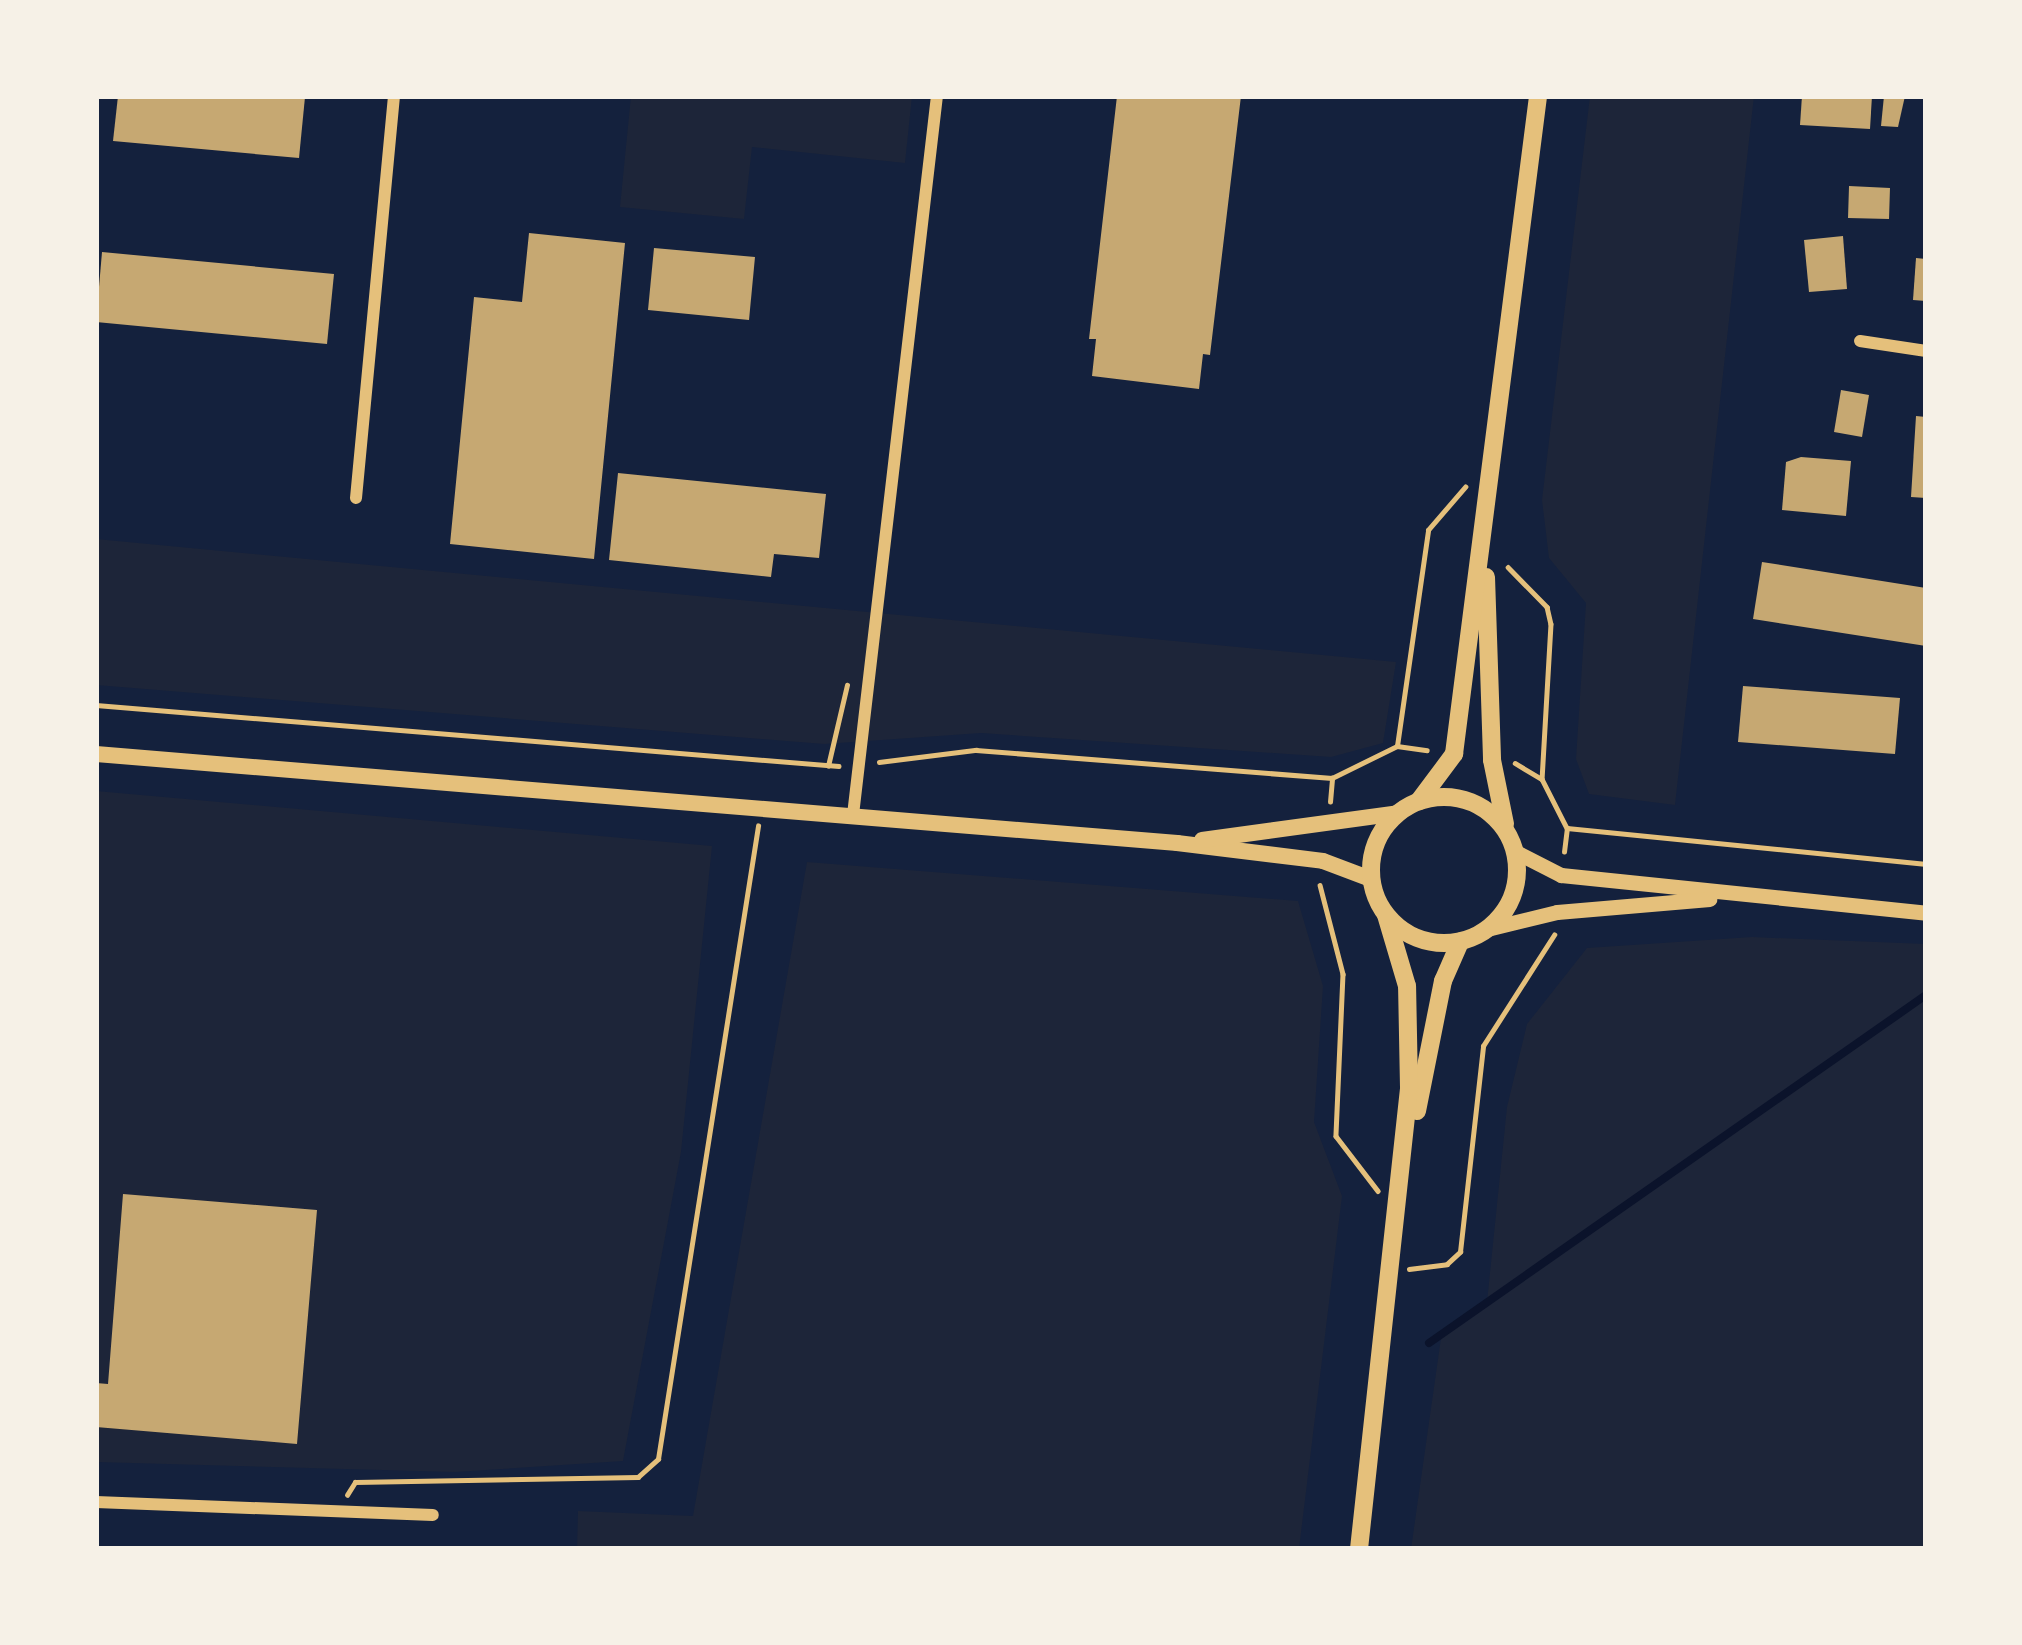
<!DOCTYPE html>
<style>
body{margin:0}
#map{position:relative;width:2022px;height:1645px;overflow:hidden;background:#14213d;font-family:"DejaVu Sans",sans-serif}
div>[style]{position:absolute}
.green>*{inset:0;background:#1d2539}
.stream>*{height:8px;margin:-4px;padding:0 4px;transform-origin:4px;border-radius:4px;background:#0b132b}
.building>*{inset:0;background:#c6a872}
.path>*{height:4.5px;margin:-2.25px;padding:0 2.25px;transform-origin:2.25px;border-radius:2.25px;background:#e5c07b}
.minor>*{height:12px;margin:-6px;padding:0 6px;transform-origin:6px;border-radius:6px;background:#e5c07b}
.tertiary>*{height:15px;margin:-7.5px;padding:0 7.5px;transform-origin:7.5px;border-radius:7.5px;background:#e5c07b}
.secondary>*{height:16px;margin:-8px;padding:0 8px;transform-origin:8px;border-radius:8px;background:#e5c07b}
.trunk>*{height:18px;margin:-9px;padding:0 9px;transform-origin:9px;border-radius:9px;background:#e5c07b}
.trunk>.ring{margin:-9px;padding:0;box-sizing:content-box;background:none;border:18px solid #e5c07b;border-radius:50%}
span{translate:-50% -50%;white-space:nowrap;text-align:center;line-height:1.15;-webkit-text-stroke:12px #f6f1e7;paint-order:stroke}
.frame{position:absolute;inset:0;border:99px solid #f6f1e7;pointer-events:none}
</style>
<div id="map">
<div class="green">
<i style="clip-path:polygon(631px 96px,912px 96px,905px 163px,752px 147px,744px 219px,620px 207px)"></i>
<i style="clip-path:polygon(1590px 96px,1754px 96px,1675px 805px,1589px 794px,1576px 759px,1586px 603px,1549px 558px,1542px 500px)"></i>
<i style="clip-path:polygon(96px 539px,1396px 662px,1383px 743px,1331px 757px,981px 733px,824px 744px,96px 685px)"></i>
<i style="clip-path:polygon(96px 791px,712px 846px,681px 1152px,623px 1461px,455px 1472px,96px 1462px)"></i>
<i style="clip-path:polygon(807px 862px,1298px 901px,1323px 986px,1314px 1122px,1342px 1196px,1299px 1549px,577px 1549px,578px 1511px,693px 1516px)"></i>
<i style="clip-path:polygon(1752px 937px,1926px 944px,1926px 1549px,1411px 1549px,1441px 1338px,1487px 1302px,1507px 1107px,1527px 1024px,1587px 948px)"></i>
</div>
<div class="stream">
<i style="left:1429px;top:1343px;width:607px;rotate:-35deg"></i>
</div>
<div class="building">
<i style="clip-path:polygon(118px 96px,305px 97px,299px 158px,113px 141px)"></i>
<i style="clip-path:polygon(1117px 96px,1241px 96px,1210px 355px,1203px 354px,1199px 389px,1092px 376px,1096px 339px,1089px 339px)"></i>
<i style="clip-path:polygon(1802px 96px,1872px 96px,1870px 129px,1800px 125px)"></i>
<i style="clip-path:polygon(1884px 96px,1905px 96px,1898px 127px,1881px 126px)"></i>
<i style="clip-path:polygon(1849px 186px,1890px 188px,1889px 219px,1848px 218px)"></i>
<i style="clip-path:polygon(529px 233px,625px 243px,594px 559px,450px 544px,474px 297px,522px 302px)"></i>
<i style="clip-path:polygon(1843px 236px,1847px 289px,1809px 292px,1804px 240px)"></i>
<i style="clip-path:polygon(654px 248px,755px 257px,749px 320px,648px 310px)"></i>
<i style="clip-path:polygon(102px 252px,334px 274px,327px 344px,96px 322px)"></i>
<i style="clip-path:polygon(1916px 258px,1926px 259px,1926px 301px,1913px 300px)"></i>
<i style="clip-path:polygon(1841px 390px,1869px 395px,1862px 437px,1834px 432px)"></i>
<i style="clip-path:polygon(1916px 416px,1926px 417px,1926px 498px,1911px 497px)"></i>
<i style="clip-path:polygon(1801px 457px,1851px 461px,1846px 516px,1782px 510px,1786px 462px)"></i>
<i style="clip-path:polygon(618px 473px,826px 494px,819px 558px,774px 554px,771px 577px,609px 560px)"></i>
<i style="clip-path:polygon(1762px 562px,1926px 588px,1926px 646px,1753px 619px)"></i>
<i style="clip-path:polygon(1743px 686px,1900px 698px,1895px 754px,1738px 742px)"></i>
<i style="clip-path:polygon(123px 1194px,317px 1210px,297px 1444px,96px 1427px,96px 1383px,108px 1384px)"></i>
</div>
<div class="path">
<i style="left:1508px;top:567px;width:56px;rotate:45.7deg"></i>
<i style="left:1547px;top:607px;width:17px;rotate:77deg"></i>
<i style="left:1551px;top:624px;width:155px;rotate:93.3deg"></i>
<i style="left:96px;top:705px;width:745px;rotate:4.7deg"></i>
<i style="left:1397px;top:746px;width:218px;rotate:-81.8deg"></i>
<i style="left:1428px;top:530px;width:57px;rotate:-49.3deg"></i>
<i style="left:879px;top:762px;width:98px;rotate:-7.1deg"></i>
<i style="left:976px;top:750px;width:357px;rotate:4.5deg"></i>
<i style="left:1332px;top:778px;width:72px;rotate:-26.2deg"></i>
<i style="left:1397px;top:746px;width:30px;rotate:8deg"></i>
<i style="left:1515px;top:763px;width:31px;rotate:31deg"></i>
<i style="left:1542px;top:779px;width:55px;rotate:63deg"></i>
<i style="left:1567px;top:828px;width:361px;rotate:5.7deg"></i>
<i style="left:828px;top:766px;width:83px;rotate:-76.8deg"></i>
<i style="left:1330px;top:802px;width:24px;rotate:-85deg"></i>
<i style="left:1564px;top:852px;width:24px;rotate:-83deg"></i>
<i style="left:1320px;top:885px;width:92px;rotate:75.5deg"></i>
<i style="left:1343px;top:974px;width:162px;rotate:92.5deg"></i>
<i style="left:1336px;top:1136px;width:69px;rotate:52.6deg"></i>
<i style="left:1409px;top:1269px;width:38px;rotate:-7deg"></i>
<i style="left:1447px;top:1264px;width:18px;rotate:-43deg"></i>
<i style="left:1460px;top:1252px;width:207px;rotate:-83.6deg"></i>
<i style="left:1483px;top:1046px;width:132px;rotate:-57.4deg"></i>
<i style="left:347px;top:1495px;width:15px;rotate:-58deg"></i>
<i style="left:355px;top:1482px;width:283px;rotate:-1deg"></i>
<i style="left:638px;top:1477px;width:27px;rotate:-42deg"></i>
<i style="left:658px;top:1459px;width:641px;rotate:-81.02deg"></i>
</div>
<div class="minor">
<i style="left:1860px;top:341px;width:67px;rotate:8.6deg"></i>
<i style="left:356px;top:498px;width:404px;rotate:-84.6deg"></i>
<i style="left:853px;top:815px;width:724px;rotate:-83.34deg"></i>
<i style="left:96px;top:1502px;width:337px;rotate:2.2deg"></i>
</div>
<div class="tertiary">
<i style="left:1514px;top:851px;width:53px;rotate:27.1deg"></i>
<i style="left:1561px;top:875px;width:367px;rotate:5.9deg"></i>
<i style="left:1487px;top:929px;width:72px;rotate:-13.7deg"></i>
<i style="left:1557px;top:912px;width:153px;rotate:-4.9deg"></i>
</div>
<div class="secondary">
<i style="left:96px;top:754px;width:1085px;rotate:4.71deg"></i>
<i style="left:1177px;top:843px;width:147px;rotate:7deg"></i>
<i style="left:1323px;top:861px;width:51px;rotate:20.6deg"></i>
<i style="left:1202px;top:840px;width:198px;rotate:-7.8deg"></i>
</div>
<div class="trunk">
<i style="left:1486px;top:577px;width:183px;rotate:88.1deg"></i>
<i style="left:1492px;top:760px;width:65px;rotate:78.5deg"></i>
<i class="ring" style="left:1371px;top:797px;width:128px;height:128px"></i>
<i style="left:1419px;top:801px;width:59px;rotate:-53.3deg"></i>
<i style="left:1454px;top:754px;width:663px;rotate:-82.72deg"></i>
<i style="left:1417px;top:1111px;width:133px;rotate:-78.7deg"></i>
<i style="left:1443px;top:981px;width:43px;rotate:-66.4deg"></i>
<i style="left:1359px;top:1549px;width:465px;rotate:-83.8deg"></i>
<i style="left:1409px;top:1087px;width:101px;rotate:-91.1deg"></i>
<i style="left:1407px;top:986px;width:74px;rotate:-106.5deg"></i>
</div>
<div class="frame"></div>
</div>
